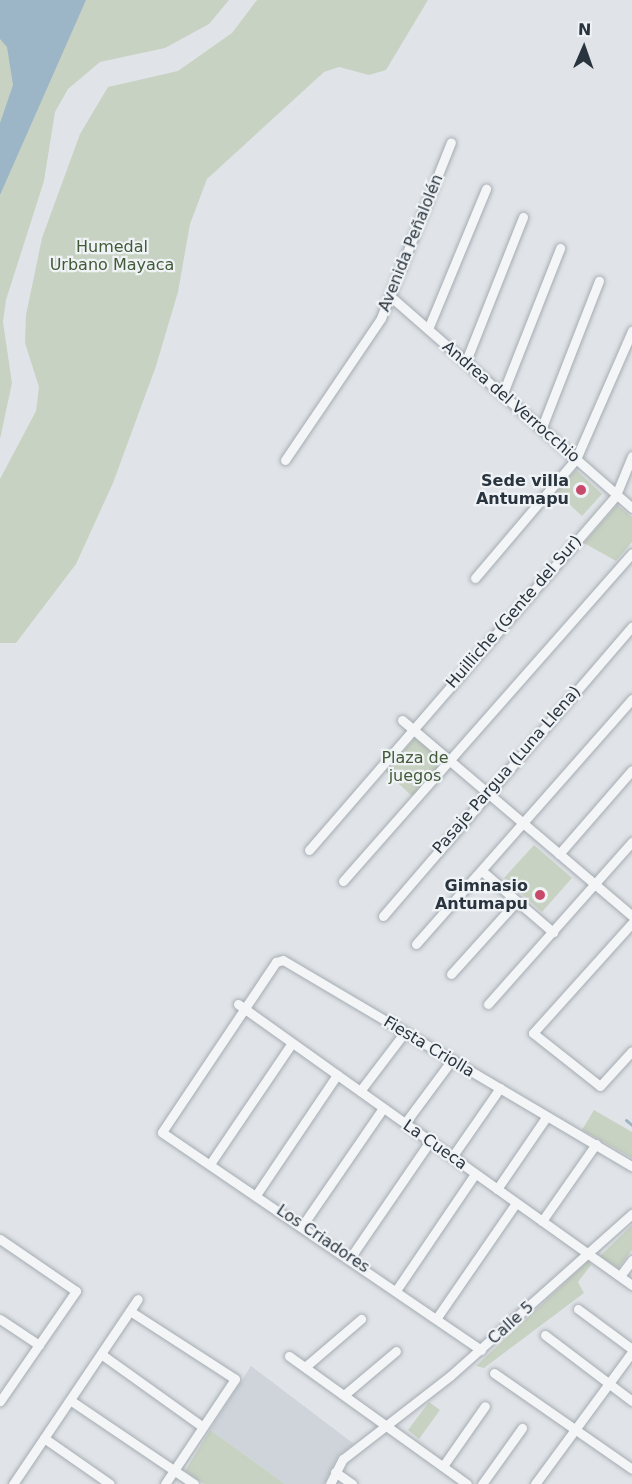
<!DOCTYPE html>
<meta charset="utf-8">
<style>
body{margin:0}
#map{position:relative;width:632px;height:1484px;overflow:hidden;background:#e0e4e8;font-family:"DejaVu Sans",sans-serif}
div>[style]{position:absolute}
.built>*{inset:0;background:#ced4da}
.green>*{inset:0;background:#c8d2c2}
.water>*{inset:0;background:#9db6c7}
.stream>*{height:3px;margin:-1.5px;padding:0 1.5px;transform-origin:1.5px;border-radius:1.5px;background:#9db6c7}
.roads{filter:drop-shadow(0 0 2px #a5acb2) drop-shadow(0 0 2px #a5acb2)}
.minor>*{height:9px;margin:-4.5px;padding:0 4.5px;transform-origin:4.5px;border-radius:4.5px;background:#f3f5f7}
.dots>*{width:16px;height:16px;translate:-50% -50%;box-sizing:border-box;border:3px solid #f0f3f6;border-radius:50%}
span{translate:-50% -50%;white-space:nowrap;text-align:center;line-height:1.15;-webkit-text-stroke:4.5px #f0f3f6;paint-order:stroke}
.street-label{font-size:16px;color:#29343f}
.park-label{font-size:16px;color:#425a37}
.poi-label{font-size:16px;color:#29343f;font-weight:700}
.right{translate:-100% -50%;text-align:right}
.north{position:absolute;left:554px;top:18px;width:60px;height:60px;-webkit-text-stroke:4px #f0f3f6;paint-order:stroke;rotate:2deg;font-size:16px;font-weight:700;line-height:24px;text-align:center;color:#29343f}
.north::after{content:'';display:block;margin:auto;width:21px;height:27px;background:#29343f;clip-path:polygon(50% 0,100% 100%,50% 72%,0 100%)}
</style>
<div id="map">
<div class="built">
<i style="clip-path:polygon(251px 1366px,354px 1444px,338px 1456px,324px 1484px,285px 1484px,210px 1430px)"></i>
</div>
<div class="green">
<i style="clip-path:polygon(0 0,229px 0,209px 24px,165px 48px,100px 62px,68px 89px,55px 112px,44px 181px,6px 300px,3px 322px,12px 383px,0 439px)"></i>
<i style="clip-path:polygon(257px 0,428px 0,386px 70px,369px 75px,339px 67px,324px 72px,207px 179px,190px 224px,178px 292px,156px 366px,113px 483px,76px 564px,16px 643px,0 643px,0 479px,36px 411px,39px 387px,25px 343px,26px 315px,42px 238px,80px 134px,108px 87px,178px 71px,232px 33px)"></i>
<i style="clip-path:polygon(576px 470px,602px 494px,582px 516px,556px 492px)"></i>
<i style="clip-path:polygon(617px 505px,632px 517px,632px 542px,616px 561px,584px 543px)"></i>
<i style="clip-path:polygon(415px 738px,446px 762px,414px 798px,385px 771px)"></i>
<i style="clip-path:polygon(534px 845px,572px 878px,542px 912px,504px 878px)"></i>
<i style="clip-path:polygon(594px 1110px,632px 1132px,632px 1158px,582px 1130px)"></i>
<i style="clip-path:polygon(632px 1225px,632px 1250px,618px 1268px,600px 1256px)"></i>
<i style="clip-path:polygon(588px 1261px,591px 1265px,578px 1282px,584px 1293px,484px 1368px,476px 1366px)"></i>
<i style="clip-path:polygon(429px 1402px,440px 1410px,419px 1439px,408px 1430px)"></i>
<i style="clip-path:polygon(210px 1430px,285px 1484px,204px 1484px,185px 1471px)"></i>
</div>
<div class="water">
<i style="clip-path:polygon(0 0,86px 0,0 195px,0 123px,13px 85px,7px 47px,0 39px)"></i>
</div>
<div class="stream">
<i style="left:626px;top:1120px;width:8px;rotate:40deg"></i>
</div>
<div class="roads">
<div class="minor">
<i style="left:390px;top:296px;width:322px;rotate:41.2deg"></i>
<i style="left:428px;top:329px;width:152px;rotate:-67.5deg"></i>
<i style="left:466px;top:361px;width:155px;rotate:-68.4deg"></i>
<i style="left:503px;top:393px;width:156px;rotate:-68.5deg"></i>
<i style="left:542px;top:427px;width:157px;rotate:-68.7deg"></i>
<i style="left:285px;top:460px;width:171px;rotate:-55.9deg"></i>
<i style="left:381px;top:318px;width:189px;rotate:-68.3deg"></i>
<i style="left:475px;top:578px;width:156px;rotate:-49.7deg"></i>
<i style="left:576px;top:459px;width:140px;rotate:-66.4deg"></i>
<i style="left:402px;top:720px;width:302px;rotate:40.4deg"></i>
<i style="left:309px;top:850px;width:469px;rotate:-49.1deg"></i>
<i style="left:616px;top:495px;width:42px;rotate:-67.7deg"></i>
<i style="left:559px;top:854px;width:111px;rotate:-49deg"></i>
<i style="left:482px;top:871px;width:94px;rotate:40.7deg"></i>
<i style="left:343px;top:881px;width:437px;rotate:-48.6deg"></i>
<i style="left:383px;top:916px;width:382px;rotate:-49.3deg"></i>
<i style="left:632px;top:923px;width:148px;rotate:132deg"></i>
<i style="left:533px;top:1033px;width:85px;rotate:38.3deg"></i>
<i style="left:600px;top:1086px;width:47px;rotate:-47.6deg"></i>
<i style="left:416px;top:944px;width:327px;rotate:-48.6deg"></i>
<i style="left:451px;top:974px;width:98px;rotate:-47.9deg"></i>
<i style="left:238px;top:1004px;width:484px;rotate:35.5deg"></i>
<i style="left:488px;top:1004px;width:217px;rotate:-48.4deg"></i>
<i style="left:360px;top:1091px;width:74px;rotate:-52.7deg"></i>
<i style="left:405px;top:1123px;width:77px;rotate:-53.4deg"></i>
<i style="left:452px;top:1157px;width:84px;rotate:-55.2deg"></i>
<i style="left:210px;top:1164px;width:146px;rotate:-55.9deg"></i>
<i style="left:497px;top:1189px;width:88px;rotate:-55.6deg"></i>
<i style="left:256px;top:1195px;width:145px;rotate:-56deg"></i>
<i style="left:542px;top:1221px;width:94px;rotate:-55deg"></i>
<i style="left:302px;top:1226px;width:143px;rotate:-55.5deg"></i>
<i style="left:0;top:1239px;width:92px;rotate:34.4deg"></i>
<i style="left:76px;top:1291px;width:134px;rotate:124.6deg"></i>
<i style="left:350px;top:1258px;width:142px;rotate:-55.6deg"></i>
<i style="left:620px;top:1276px;width:20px;rotate:-53deg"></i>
<i style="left:397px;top:1289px;width:139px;rotate:-55.9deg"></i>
<i style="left:578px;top:1309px;width:67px;rotate:36.5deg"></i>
<i style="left:130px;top:1311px;width:125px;rotate:32.9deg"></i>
<i style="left:235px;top:1379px;width:126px;rotate:123.7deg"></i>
<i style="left:438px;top:1316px;width:137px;rotate:-55.4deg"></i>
<i style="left:0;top:1319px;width:47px;rotate:33.7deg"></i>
<i style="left:545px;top:1335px;width:109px;rotate:37.2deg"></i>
<i style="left:481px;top:1350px;width:386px;rotate:-145.7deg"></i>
<i style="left:162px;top:1132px;width:205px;rotate:-56.2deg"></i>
<i style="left:276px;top:962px;width:7px;rotate:-16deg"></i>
<i style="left:283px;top:960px;width:405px;rotate:30.6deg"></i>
<i style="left:101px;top:1354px;width:125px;rotate:35.6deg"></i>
<i style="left:289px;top:1356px;width:219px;rotate:35.7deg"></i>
<i style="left:305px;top:1367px;width:74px;rotate:-40.6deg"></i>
<i style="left:494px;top:1373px;width:168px;rotate:34.8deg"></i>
<i style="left:344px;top:1395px;width:68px;rotate:-40.2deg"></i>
<i style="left:70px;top:1400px;width:150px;rotate:34.1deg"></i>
<i style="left:44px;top:1438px;width:80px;rotate:34.9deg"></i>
<i style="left:443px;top:1466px;width:73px;rotate:-55deg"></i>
<i style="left:335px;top:1472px;width:21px;rotate:35deg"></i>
<i style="left:13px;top:1484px;width:223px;rotate:-56deg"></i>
<i style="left:330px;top:1484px;width:28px;rotate:-63deg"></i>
<i style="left:343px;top:1459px;width:135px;rotate:-37.8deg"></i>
<i style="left:450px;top:1376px;width:244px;rotate:-41.7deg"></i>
<i style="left:482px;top:1484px;width:69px;rotate:-54.5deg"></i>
<i style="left:535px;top:1484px;width:164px;rotate:-53.7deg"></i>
</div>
</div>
<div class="dots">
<i style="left:581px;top:490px;background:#c84a6b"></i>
<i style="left:540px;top:895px;background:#c84a6b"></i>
</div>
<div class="street-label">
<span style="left:411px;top:243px;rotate:-68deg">Avenida Peñalolén</span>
<span style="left:511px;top:402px;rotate:41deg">Andrea del Verrocchio</span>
<span style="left:514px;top:612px;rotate:-49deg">Huilliche (Gente del Sur)</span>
<span style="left:507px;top:770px;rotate:-49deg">Pasaje Pargua (Luna Llena)</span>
<span style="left:429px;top:1047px;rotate:31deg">Fiesta Criolla</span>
<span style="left:435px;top:1145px;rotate:35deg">La Cueca</span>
<span style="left:323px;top:1239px;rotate:34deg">Los Criadores</span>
<span style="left:511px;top:1323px;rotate:-42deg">Calle 5</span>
</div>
<div class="park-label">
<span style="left:112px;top:256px">Humedal<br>Urbano Mayaca</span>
<span style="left:415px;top:767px">Plaza de<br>juegos</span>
</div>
<div class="poi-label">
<span class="right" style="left:569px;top:490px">Sede villa<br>Antumapu</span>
<span class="right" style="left:528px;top:895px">Gimnasio<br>Antumapu</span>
</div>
<div class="north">N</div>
</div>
